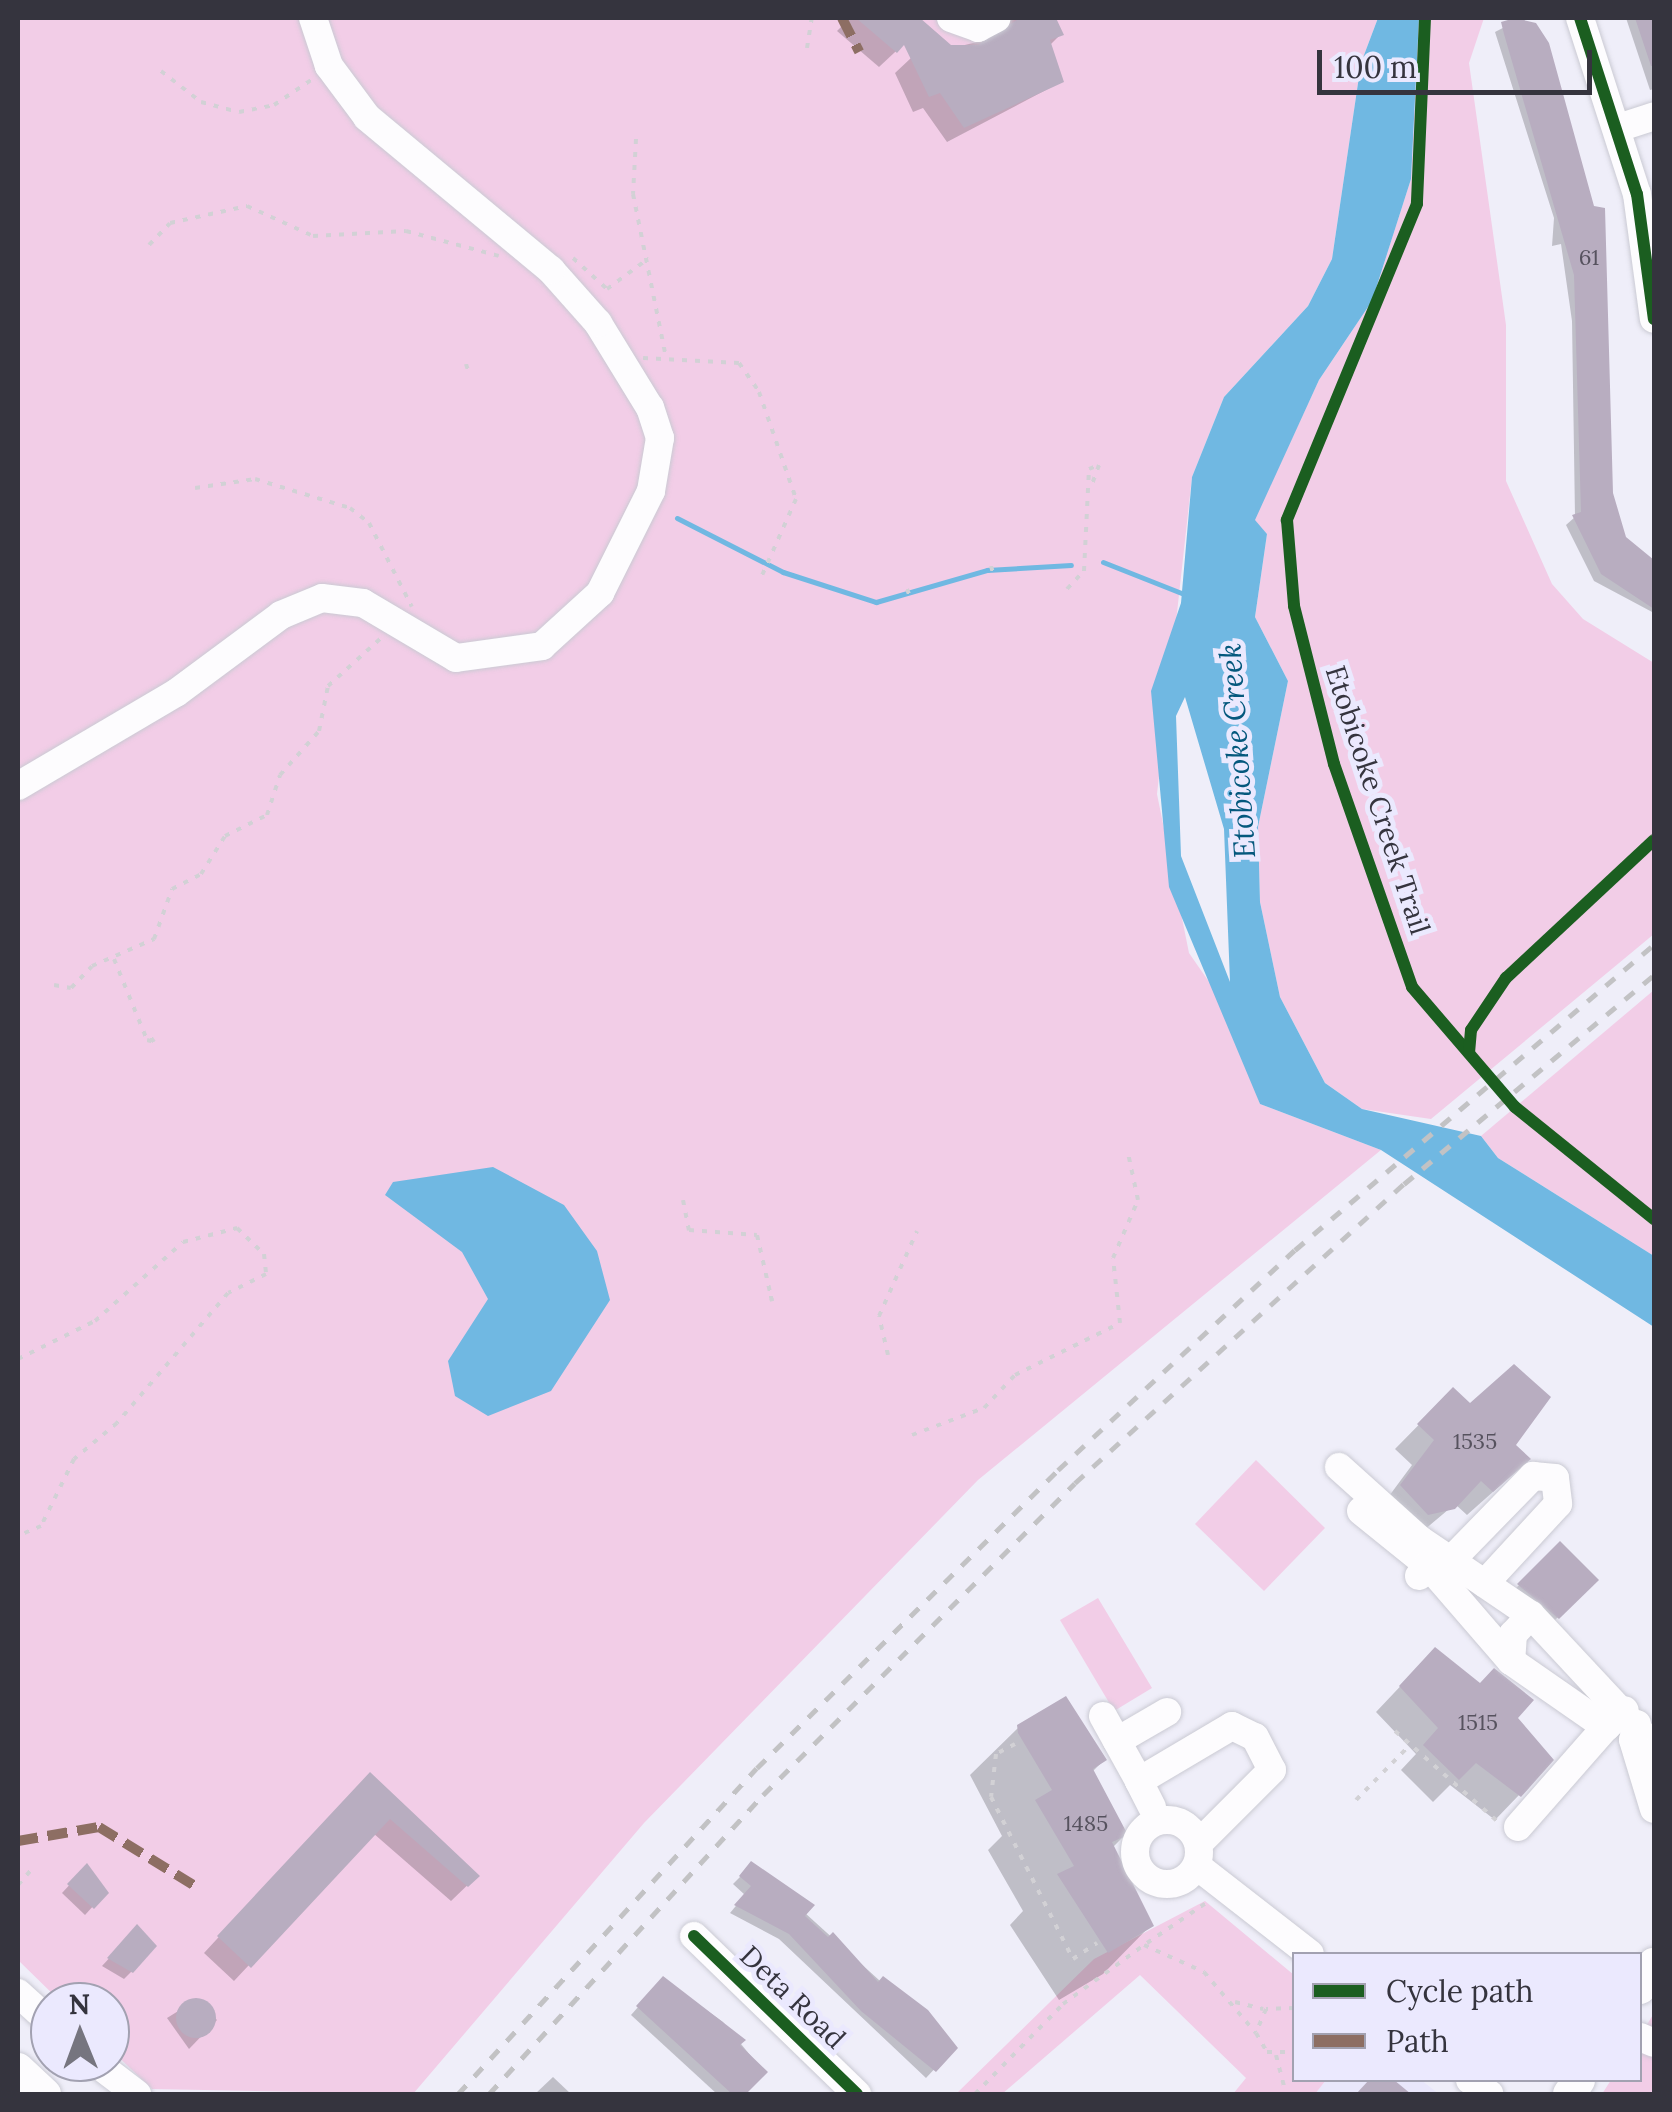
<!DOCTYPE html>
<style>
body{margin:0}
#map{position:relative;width:1672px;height:2112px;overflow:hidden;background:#efeef9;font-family:Lora,serif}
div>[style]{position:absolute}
.built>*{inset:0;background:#e9e7fb}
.green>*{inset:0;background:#f2cde7}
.water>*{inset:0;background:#70b8e2}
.shadow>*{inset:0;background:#0003}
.stream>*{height:5px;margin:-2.5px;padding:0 2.5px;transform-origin:2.5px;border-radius:2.5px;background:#70b8e2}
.building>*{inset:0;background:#b8adc0}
.round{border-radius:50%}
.path>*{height:4px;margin-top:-2px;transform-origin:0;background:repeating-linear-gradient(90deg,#d2d1d5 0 5px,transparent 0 13px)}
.roads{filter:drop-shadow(0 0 2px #cacad3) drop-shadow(0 0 2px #cacad3)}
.minor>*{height:28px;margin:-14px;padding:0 14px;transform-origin:14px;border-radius:14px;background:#fdfcfe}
.minor>.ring{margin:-14px;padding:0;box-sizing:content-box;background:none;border:28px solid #fdfcfe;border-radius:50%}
.major>*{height:32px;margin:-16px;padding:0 16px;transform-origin:16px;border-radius:16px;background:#fdfcfe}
.rail>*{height:5px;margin-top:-2.5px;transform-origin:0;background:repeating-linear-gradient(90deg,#c2c2c4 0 12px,transparent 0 24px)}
.quiet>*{height:10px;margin-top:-5px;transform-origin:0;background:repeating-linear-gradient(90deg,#8d6e63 0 20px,transparent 0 30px)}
.cycleway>*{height:12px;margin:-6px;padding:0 6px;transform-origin:6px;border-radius:6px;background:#1b5e20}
span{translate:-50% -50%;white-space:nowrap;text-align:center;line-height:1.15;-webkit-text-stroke:10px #ebe9fe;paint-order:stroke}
.number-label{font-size:22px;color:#56525e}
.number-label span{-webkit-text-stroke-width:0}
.street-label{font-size:28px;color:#35343e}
.water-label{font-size:30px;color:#05587d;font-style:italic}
.frame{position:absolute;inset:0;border:20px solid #35343e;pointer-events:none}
.legend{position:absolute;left:1292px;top:1952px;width:350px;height:130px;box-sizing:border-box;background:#ebe9fe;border:2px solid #a2a1b1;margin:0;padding:12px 18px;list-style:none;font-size:30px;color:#35343e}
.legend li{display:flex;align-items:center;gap:20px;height:50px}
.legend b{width:50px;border:2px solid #a2a1b1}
.north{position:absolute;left:30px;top:1982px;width:100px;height:100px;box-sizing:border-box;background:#ebe9fe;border:2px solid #a2a1b1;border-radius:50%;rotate:359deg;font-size:28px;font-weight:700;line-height:40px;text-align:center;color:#35343e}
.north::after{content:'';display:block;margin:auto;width:35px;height:45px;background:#76757f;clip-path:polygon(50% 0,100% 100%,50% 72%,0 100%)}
.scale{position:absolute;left:1317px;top:50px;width:275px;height:45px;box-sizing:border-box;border:5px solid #35343e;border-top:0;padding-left:12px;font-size:30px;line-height:35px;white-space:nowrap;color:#35343e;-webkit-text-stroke:8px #ebe9fe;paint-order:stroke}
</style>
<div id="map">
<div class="built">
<i style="clip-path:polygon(1326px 2080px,1421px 2080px,1439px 2094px,1315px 2094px)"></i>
</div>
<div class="green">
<i style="clip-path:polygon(18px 18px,1378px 18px,1361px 63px,1332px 259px,1308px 306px,1224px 397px,1192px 477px,1157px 794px,1189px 953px,1225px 1005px,1260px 1104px,1381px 1150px,978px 1480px,644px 1823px,413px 2094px,152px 2089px,110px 2049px,110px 2002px,61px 2002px,18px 1960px)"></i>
<i style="clip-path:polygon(1419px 18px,1484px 18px,1469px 63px,1506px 325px,1506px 481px,1552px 584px,1583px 619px,1654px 663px,1654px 934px,1431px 1119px,1362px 1109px,1325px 1083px,1280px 997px,1260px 902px,1258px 827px,1288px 681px,1255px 617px,1267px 534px,1254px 520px,1319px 380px,1372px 301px,1411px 179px)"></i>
<i style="clip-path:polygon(1654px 990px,1654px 1256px,1498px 1158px,1481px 1136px)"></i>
<i style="clip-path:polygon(1256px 1460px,1325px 1528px,1264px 1591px,1195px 1524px)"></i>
<i style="clip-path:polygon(1098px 1598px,1152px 1688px,1114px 1711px,1060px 1620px)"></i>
<i style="clip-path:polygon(1205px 1901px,1294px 1975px,1294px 2080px,1326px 2080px,1315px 2094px,1233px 2094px,1246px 2078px,1140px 1975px,1002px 2094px,956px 2094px,1094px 1959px)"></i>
<i style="clip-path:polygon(1654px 2013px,1654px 2094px,1602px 2094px,1611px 2080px,1640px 2080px,1640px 2036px)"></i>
</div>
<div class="water">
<i style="clip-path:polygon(evenodd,1378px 18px,1419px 18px,1411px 179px,1372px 301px,1319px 380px,1255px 520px,1267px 534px,1255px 617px,1288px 681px,1258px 827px,1260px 902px,1280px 997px,1325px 1083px,1362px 1109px,1481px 1136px,1498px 1158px,1654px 1256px,1654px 1327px,1381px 1150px,1260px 1104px,1169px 887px,1151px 691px,1181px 603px,1192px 477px,1224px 397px,1308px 306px,1332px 259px,1361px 63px,1378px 18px,1185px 697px,1224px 829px,1230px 982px,1181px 856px,1176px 716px,1185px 697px)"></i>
<i style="clip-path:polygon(493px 1167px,564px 1205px,597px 1251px,610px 1300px,551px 1391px,488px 1416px,455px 1396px,448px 1361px,488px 1299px,462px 1252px,385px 1195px,393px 1182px)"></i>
</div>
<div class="shadow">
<i style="clip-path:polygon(850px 18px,916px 18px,925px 24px,879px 67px,837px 31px)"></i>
<i style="clip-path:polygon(1000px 18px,1053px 18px,1061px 34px,1049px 46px,1061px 82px,947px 142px,923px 108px,913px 112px,895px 73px,911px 58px,1006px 35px)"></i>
<i style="clip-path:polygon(1522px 18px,1546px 44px,1592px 209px,1603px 210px,1610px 494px,1624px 538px,1654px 565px,1654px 613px,1594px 581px,1566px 525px,1575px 517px,1572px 321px,1561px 244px,1552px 246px,1554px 218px,1495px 32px)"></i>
<i style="clip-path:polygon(1626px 18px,1654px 18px,1654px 89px,1650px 90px)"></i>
<i style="clip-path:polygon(1453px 1390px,1513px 1445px,1503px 1483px,1467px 1515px,1455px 1504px,1411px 1541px,1378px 1511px,1412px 1465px,1395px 1449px)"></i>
<i style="clip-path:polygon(1560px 1545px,1595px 1580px,1546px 1629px,1507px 1597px)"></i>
<i style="clip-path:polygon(1411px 1675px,1519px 1795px,1495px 1820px,1450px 1785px,1433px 1802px,1401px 1770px,1416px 1754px,1376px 1712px)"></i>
<i style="clip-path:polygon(1019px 1727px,1104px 1760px,1092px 1772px,1125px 1835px,1112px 1848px,1151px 1925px,1103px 1974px,1059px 2000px,1010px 1925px,1023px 1911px,988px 1850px,1002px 1836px,970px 1775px)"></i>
<i style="clip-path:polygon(355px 1790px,477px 1876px,451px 1901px,373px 1833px,234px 1981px,204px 1953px)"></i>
<i style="clip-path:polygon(752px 1865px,954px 2048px,926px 2078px,779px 1939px,730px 1913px,745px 1895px,733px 1884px)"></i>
<i style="clip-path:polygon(86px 1867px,105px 1893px,85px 1915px,62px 1893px)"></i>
<i style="clip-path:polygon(137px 1928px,131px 1972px,124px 1979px,102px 1966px)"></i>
<i style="clip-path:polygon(663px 1979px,723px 2022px,764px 2072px,743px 2094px,717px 2094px,631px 2015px)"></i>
<i style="clip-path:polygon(196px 2000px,217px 2020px,189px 2049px,167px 2018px)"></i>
<i style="clip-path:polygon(553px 2077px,571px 2094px,535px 2094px)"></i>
</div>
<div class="stream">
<i style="left:677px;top:518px;width:119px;rotate:27deg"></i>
<i style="left:783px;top:572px;width:98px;rotate:17.9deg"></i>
<i style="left:876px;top:602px;width:116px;rotate:-16.1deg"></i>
<i style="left:987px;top:570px;width:84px;rotate:-3.4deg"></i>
<i style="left:1103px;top:562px;width:87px;rotate:21.6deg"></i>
</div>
<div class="building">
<i style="clip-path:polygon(856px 18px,920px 18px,951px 45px,978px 45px,1020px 18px,1056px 18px,1064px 35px,1050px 40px,1064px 82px,964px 128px,940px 93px,929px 97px,904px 45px,897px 53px)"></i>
<i style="clip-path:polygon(1515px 18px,1536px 23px,1549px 43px,1594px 206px,1605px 208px,1613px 493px,1626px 537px,1654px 560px,1654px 609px,1601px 574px,1572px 515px,1581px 512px,1574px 275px,1504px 34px,1501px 22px)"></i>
<i style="clip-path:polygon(1635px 18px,1654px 18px,1654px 66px,1651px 66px)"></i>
<i style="clip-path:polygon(1514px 1364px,1551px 1397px,1516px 1445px,1531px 1459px,1493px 1492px,1481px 1481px,1455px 1509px,1428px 1515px,1400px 1485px,1434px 1440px,1417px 1424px,1453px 1387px,1470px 1403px)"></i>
<i style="clip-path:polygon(1560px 1541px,1599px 1580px,1559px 1619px,1517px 1584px)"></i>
<i style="clip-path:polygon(1435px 1647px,1480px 1683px,1494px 1668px,1534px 1700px,1518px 1718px,1554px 1760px,1521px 1797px,1476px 1763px,1459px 1780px,1423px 1745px,1438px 1728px,1399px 1686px)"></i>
<i style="clip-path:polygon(1066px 1696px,1107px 1760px,1093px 1769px,1128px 1835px,1112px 1842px,1154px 1926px,1108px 1953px,1057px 1874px,1074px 1866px,1035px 1800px,1052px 1790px,1018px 1733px,1017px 1725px)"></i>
<i style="clip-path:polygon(370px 1772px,480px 1876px,468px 1887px,390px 1819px,251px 1968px,217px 1936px)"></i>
<i style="clip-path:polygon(751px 1861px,815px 1905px,805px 1916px,828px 1937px,833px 1932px,878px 1982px,883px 1976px,928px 2010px,958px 2048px,936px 2072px,861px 2011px,789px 1934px,734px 1905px,751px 1886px,739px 1876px)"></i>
<i style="clip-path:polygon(87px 1863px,109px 1893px,94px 1909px,67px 1884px)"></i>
<i style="clip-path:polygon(137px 1924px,157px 1946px,133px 1973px,107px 1958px)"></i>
<i style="clip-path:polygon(663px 1976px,746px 2040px,740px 2045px,768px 2072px,746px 2094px,732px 2094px,636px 2006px)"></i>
<i class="round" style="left:176px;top:1998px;width:40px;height:40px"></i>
<i style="clip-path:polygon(1369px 2080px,1394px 2080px,1411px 2094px,1356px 2094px)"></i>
</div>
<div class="path">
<i style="left:807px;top:48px;width:30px;rotate:-81deg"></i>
<i style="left:161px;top:71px;width:51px;rotate:37.8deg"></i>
<i style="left:201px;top:102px;width:39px;rotate:15deg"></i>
<i style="left:239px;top:112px;width:36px;rotate:-11deg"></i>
<i style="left:274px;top:105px;width:45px;rotate:-34deg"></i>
<i style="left:636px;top:139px;width:55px;rotate:93.1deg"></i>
<i style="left:633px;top:194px;width:166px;rotate:78.6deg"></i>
<i style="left:149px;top:245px;width:30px;rotate:-46deg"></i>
<i style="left:170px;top:223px;width:79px;rotate:-12.4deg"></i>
<i style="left:247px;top:206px;width:72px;rotate:24.4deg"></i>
<i style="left:313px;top:236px;width:93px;rotate:-3.1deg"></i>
<i style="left:406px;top:231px;width:96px;rotate:15deg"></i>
<i style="left:573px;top:258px;width:46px;rotate:42.4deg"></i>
<i style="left:607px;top:289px;width:52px;rotate:-36.4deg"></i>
<i style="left:643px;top:358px;width:96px;rotate:3deg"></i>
<i style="left:739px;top:363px;width:35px;rotate:55deg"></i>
<i style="left:759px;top:392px;width:113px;rotate:70.9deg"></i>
<i style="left:796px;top:499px;width:89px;rotate:114deg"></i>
<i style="left:466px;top:364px;width:9px;rotate:72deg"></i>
<i style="left:195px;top:488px;width:61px;rotate:-8.5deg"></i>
<i style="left:255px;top:479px;width:99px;rotate:17deg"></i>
<i style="left:350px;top:508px;width:24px;rotate:38deg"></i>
<i style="left:369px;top:523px;width:94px;rotate:62.9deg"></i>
<i style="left:991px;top:566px;width:7px;rotate:74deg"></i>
<i style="left:907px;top:589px;width:9px;rotate:69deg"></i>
<i style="left:1067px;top:589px;width:25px;rotate:-47deg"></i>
<i style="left:1084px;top:571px;width:102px;rotate:-87.2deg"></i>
<i style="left:1089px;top:469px;width:11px;rotate:-22deg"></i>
<i style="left:1099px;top:465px;width:20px;rotate:110deg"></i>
<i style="left:114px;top:959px;width:87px;rotate:67.8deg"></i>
<i style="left:147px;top:1040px;width:7px;rotate:16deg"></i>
<i style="left:154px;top:1042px;width:11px;rotate:-124deg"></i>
<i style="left:54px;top:985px;width:17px;rotate:10deg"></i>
<i style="left:71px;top:988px;width:30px;rotate:-46deg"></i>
<i style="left:92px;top:966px;width:68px;rotate:-23.5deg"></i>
<i style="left:154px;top:939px;width:53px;rotate:-70.2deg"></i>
<i style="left:172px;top:889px;width:33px;rotate:-27deg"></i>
<i style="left:201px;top:874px;width:45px;rotate:-57.7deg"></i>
<i style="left:225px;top:836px;width:47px;rotate:-26.6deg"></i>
<i style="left:267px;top:815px;width:42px;rotate:-72deg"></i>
<i style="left:280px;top:775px;width:59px;rotate:-48.4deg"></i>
<i style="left:319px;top:731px;width:46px;rotate:-78.7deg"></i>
<i style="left:328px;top:686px;width:70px;rotate:-42.1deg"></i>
<i style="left:683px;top:1200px;width:31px;rotate:79deg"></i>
<i style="left:689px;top:1230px;width:68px;rotate:4.2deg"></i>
<i style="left:757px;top:1235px;width:68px;rotate:77.2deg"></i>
<i style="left:772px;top:1301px;width:12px;rotate:-104deg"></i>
<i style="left:888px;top:1355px;width:40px;rotate:-103deg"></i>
<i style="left:879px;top:1316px;width:93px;rotate:-65.9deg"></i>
<i style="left:18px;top:1359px;width:86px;rotate:-26.3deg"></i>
<i style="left:95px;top:1321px;width:118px;rotate:-41.9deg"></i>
<i style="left:183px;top:1242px;width:56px;rotate:-14.5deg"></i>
<i style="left:237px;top:1228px;width:37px;rotate:44deg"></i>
<i style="left:264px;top:1254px;width:20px;rotate:84deg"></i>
<i style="left:266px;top:1274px;width:42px;rotate:153.4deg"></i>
<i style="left:228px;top:1293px;width:171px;rotate:130.5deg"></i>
<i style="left:117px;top:1423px;width:56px;rotate:140.1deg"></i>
<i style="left:74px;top:1459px;width:75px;rotate:116.2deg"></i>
<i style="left:41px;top:1526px;width:25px;rotate:157deg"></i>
<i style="left:912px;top:1435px;width:77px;rotate:-20.6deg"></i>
<i style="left:984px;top:1408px;width:45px;rotate:-46.8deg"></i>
<i style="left:1015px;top:1375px;width:117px;rotate:-26.3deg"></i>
<i style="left:1120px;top:1323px;width:65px;rotate:-96.1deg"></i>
<i style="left:1113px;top:1258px;width:63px;rotate:-66.7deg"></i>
<i style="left:1138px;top:1200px;width:48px;rotate:-102deg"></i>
<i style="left:1395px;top:1731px;width:136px;rotate:41.4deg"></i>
<i style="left:1015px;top:1744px;width:21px;rotate:152deg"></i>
<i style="left:996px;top:1754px;width:43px;rotate:96.6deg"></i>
<i style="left:991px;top:1797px;width:182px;rotate:63.2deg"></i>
<i style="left:1073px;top:1959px;width:29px;rotate:-34deg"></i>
<i style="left:1356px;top:1800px;width:73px;rotate:-45.6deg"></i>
<i style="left:18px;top:1885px;width:21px;rotate:-49deg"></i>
<i style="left:1147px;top:1943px;width:75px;rotate:-34.1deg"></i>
<i style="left:1235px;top:2002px;width:29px;rotate:14deg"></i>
<i style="left:1294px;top:2008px;width:28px;rotate:178deg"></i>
<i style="left:1266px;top:2009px;width:26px;rotate:113deg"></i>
<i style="left:1256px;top:2033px;width:22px;rotate:60deg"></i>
<i style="left:1267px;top:2052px;width:27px"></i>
<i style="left:1276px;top:2055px;width:40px;rotate:75.6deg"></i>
<i style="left:975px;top:2094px;width:126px;rotate:-45.6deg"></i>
<i style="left:1063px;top:2004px;width:100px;rotate:-36.1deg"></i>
<i style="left:1144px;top:1945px;width:66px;rotate:24.2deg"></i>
<i style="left:1204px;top:1972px;width:80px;rotate:49.6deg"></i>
</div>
<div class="roads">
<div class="minor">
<i style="left:951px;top:18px;width:29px;rotate:20deg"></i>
<i style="left:978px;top:28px;width:21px;rotate:-28deg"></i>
<i style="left:1580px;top:18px;width:185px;rotate:72.1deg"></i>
<i style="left:1637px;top:194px;width:126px;rotate:82.3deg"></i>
<i style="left:1618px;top:128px;width:38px;rotate:-18deg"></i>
<i style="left:18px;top:786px;width:183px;rotate:-30.5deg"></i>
<i style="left:176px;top:693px;width:131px;rotate:-36.6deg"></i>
<i style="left:281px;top:615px;width:44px;rotate:-22.5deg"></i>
<i style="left:322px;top:598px;width:41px;rotate:7deg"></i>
<i style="left:363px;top:603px;width:108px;rotate:30.6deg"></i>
<i style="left:456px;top:658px;width:87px;rotate:-7.9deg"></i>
<i style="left:542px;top:646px;width:79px;rotate:-42.4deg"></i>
<i style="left:600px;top:593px;width:114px;rotate:-63.4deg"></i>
<i style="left:651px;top:491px;width:54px;rotate:-80.4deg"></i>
<i style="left:660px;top:438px;width:32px;rotate:-108deg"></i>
<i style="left:650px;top:408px;width:100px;rotate:-121.5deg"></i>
<i style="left:598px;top:323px;width:71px;rotate:-131.6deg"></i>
<i style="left:551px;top:270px;width:239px;rotate:-140.3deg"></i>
<i style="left:367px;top:117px;width:64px;rotate:-126.7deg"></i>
<i style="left:329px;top:66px;width:51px;rotate:-108.4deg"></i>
<i style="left:1339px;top:1467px;width:108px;rotate:42deg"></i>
<i style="left:1419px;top:1539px;width:135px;rotate:34.2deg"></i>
<i style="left:1531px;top:1615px;width:180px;rotate:47deg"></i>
<i style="left:1361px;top:1511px;width:86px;rotate:38.9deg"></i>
<i style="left:1428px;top:1565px;width:28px;rotate:-18deg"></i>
<i style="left:1455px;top:1556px;width:112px;rotate:-45.7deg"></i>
<i style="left:1533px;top:1476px;width:22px;rotate:5deg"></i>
<i style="left:1555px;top:1478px;width:26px;rotate:83deg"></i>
<i style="left:1558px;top:1504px;width:108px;rotate:132.7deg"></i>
<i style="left:1419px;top:1576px;width:14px;rotate:-51deg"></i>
<i style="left:1428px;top:1565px;width:127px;rotate:49.2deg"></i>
<i style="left:1531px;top:1615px;width:26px;rotate:133deg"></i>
<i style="left:1513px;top:1634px;width:27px;rotate:94deg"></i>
<i style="left:1511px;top:1661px;width:116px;rotate:34.8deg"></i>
<i style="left:1606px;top:1727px;width:25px;rotate:-42deg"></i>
<i style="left:1103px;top:1716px;width:74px;rotate:61deg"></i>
<i style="left:1637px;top:1724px;width:16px;rotate:104deg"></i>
<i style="left:1633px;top:1740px;width:72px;rotate:73.1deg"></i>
<i style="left:1117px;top:1741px;width:58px;rotate:-30.1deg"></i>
<i style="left:1152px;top:1807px;width:29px;rotate:-117deg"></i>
<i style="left:1139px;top:1781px;width:108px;rotate:-30.6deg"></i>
<i style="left:1232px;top:1726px;width:25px;rotate:26deg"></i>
<i style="left:1255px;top:1737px;width:37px;rotate:63deg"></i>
<i style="left:1272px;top:1770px;width:103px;rotate:135deg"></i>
<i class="ring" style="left:1135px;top:1820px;width:36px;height:36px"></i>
<i style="left:1518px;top:1827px;width:133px;rotate:-48.7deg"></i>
<i style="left:1197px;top:1866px;width:143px;rotate:37.9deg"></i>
<i style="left:694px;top:1936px;width:227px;rotate:44.1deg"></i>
<i style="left:18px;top:1993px;width:43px;rotate:42.2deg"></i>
<i style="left:1640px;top:2037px;width:15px;rotate:23deg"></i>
<i style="left:95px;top:2062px;width:53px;rotate:37.3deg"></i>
<i style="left:1470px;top:2080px;width:24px;rotate:36deg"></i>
</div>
<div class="major">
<i style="left:1640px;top:1988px;width:28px;rotate:-60deg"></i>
<i style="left:18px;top:2069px;width:37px;rotate:43deg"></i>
<i style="left:1569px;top:2094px;width:17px;rotate:-54deg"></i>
</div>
</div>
<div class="rail">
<i style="left:458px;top:2094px;width:442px;rotate:-47.5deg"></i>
<i style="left:757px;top:1768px;width:424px;rotate:-44.7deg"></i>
<i style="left:1058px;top:1470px;width:323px;rotate:-42.9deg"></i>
<i style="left:1295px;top:1250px;width:472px;rotate:-40.4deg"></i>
<i style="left:489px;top:2094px;width:406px;rotate:-47.5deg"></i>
<i style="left:763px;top:1795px;width:441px;rotate:-45deg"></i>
<i style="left:1075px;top:1483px;width:445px;rotate:-42.3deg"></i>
<i style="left:1404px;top:1184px;width:326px;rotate:-39.9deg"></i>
</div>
<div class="quiet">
<i style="left:842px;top:18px;width:38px;rotate:63deg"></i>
<i style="left:18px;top:1841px;width:82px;rotate:-9.8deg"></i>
<i style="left:99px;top:1827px;width:116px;rotate:31.6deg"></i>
</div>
<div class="cycleway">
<i style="left:1425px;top:18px;width:186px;rotate:92.5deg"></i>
<i style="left:1417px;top:204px;width:342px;rotate:112.4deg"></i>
<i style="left:1287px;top:520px;width:86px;rotate:85.3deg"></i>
<i style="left:1294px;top:606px;width:163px;rotate:75.8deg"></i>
<i style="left:1334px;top:764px;width:236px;rotate:70.7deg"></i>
<i style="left:1412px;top:987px;width:158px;rotate:49.4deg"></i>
<i style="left:1515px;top:1107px;width:179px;rotate:38.9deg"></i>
<i style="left:1580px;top:18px;width:185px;rotate:72.1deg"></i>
<i style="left:1637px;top:194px;width:126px;rotate:82.3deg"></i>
<i style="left:1469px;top:1053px;width:23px;rotate:-85deg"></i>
<i style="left:1471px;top:1030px;width:63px;rotate:-56.1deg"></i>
<i style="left:1506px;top:978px;width:202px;rotate:-43deg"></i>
<i style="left:694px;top:1936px;width:227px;rotate:44.1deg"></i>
</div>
<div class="number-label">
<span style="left:1589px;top:258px">61</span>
<span style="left:1475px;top:1442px">1535</span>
<span style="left:1478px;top:1723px">1515</span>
<span style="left:1086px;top:1824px">1485</span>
</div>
<div class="street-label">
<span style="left:1378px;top:800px;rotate:72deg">Etobicoke Creek Trail</span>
<span style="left:793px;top:1997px;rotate:44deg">Deta Road</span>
</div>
<div class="water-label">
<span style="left:1237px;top:751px;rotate:-94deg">Etobicoke Creek</span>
</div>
<div class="frame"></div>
<ul class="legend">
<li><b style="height:12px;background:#1b5e20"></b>Cycle path</li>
<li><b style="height:12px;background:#8d6e63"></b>Path</li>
</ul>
<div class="north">N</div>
<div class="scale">100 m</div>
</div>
